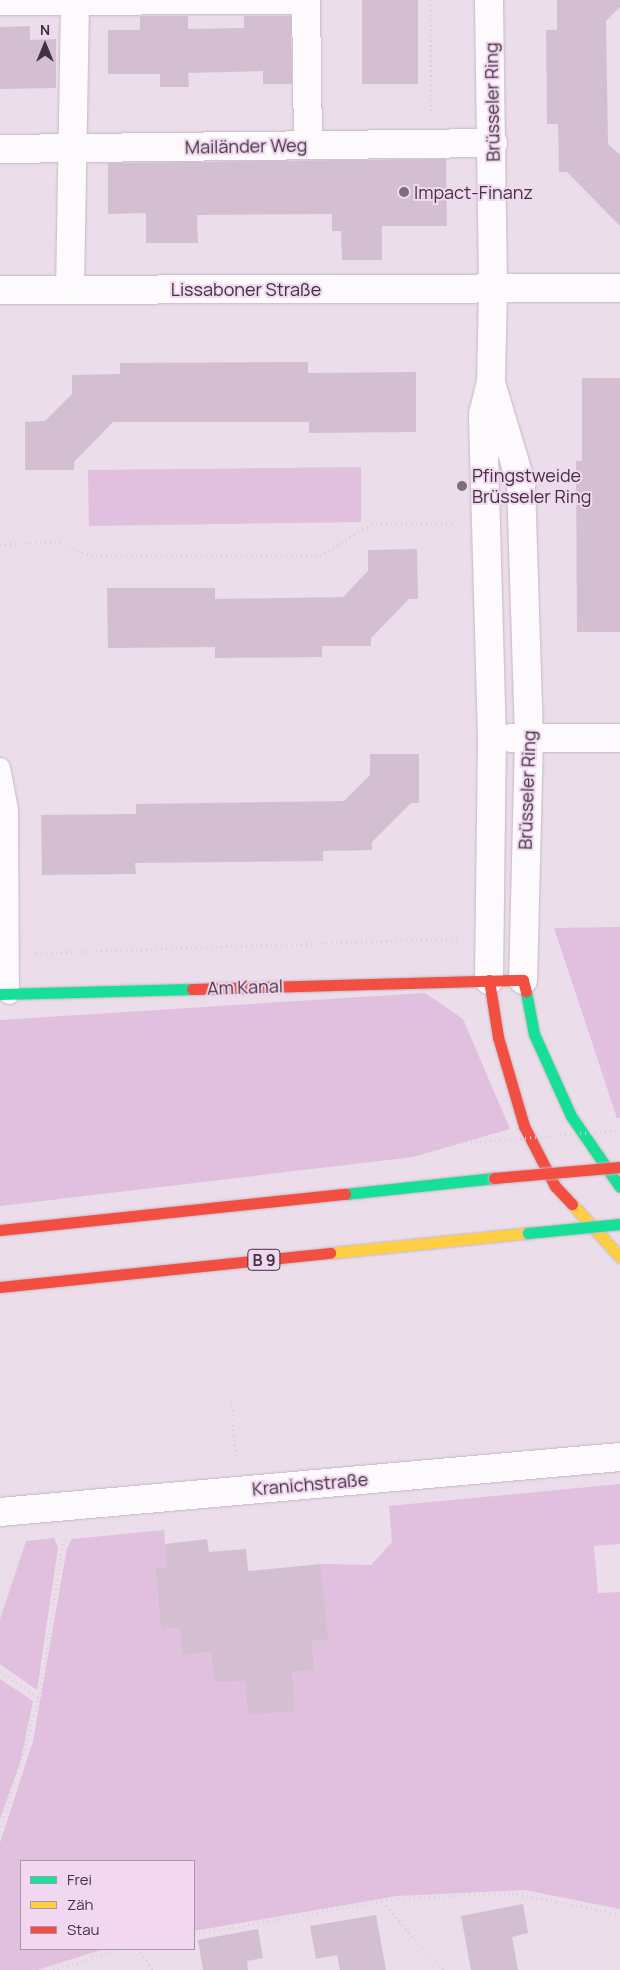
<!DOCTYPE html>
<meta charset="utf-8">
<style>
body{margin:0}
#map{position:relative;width:620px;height:1970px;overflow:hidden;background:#ebddea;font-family:Manrope,sans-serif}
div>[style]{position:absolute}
.green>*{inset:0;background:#e1bfde}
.building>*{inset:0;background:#d4bfd2}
.path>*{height:3px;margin-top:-1.5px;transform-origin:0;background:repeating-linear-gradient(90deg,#d6d2d6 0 1px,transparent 0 5px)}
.roads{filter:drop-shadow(0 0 1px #c3b8c2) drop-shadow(0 0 1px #c3b8c2)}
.lane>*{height:19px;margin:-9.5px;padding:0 9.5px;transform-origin:9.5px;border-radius:9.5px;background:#fcfafc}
.street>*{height:28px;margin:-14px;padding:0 14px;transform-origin:14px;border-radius:14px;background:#fcfafc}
.fast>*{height:11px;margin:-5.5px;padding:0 5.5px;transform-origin:5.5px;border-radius:5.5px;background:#16e098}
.slow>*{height:11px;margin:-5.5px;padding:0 5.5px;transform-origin:5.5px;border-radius:5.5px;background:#ffcf43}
.jam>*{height:11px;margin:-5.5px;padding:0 5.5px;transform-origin:5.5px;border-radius:5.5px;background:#f24e42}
.path-bridge>*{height:3px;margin-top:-1.5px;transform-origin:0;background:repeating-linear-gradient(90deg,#d6d2d6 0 1px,transparent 0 5px)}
.bridges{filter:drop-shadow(0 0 1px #c3b8c2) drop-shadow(0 0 1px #c3b8c2)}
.fast-bridge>*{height:11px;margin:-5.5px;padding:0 5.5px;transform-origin:5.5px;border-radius:5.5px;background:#16e098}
.jam-bridge>*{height:11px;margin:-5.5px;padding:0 5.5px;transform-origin:5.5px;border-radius:5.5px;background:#f24e42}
.dots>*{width:14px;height:14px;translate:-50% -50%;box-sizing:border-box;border:2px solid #f1d7ef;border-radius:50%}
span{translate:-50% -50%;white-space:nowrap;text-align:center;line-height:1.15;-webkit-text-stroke:4px #f1d7ef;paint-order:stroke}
.shield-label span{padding:1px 4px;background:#f1d7ef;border:1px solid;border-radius:4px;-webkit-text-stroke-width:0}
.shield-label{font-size:16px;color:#3f343e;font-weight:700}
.street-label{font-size:18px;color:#3f343e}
.poi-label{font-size:18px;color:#3f343e}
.left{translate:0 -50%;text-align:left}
.legend{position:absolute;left:20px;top:1860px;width:175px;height:90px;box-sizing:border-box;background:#f1d7ef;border:1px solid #aa96a8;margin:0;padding:6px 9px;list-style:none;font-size:15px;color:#3f343e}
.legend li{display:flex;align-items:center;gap:10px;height:25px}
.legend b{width:25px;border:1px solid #aa96a8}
.north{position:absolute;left:20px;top:20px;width:50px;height:50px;-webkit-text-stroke:4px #f1d7ef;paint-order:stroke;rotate:0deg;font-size:14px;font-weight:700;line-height:20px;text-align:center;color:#3f343e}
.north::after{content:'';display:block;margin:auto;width:18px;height:22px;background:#3f343e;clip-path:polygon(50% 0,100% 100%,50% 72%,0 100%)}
</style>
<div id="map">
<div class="green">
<i style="clip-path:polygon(361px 467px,361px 522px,89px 526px,88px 470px)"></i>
<i style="clip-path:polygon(620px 927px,620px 1118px,617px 1118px,554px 928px)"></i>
<i style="clip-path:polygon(425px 993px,463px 1019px,510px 1129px,413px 1157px,0 1206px,0 1020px)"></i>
<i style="clip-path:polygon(620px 1484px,620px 1544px,594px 1546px,598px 1593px,620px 1592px,620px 1909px,525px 1890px,397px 1896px,194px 1931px,194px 1861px,21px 1861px,21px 1949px,104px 1949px,37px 1970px,0 1970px,0 1843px,33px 1741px,67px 1548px,72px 1539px,164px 1530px,167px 1567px,155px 1568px,161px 1629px,180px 1628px,182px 1655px,211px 1652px,214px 1683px,245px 1681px,248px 1715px,296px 1710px,292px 1672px,314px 1670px,312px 1641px,327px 1640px,321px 1564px,371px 1565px,392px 1542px,389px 1506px)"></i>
<i style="clip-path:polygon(54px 1538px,58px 1548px,37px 1690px,0 1664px,0 1619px,26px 1541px)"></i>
<i style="clip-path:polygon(0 1679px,33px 1701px,20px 1763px,0 1819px)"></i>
</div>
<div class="building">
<i style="clip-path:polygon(362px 0,418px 0,418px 84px,362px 84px)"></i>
<i style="clip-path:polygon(557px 0,620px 0,620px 7px,606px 21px,608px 144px,620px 155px,620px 226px,567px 172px,559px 172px,558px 124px,547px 124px,546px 30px,557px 30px)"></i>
<i style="clip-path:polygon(140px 16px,188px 16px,188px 29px,244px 28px,244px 16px,291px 16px,292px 84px,263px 84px,263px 71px,188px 73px,189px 87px,160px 87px,160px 74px,108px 74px,108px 30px,140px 30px)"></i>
<i style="clip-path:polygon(30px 26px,30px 40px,56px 39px,56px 88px,0 89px,0 27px)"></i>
<i style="clip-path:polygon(446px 159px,447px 226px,382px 226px,382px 260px,342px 260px,341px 231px,332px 231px,332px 214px,197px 215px,198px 243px,146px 243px,146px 213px,108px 214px,108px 163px)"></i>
<i style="clip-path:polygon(308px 362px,308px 373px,416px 372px,416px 432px,309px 433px,309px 422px,113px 422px,74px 462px,74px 470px,25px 470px,25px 422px,45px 421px,72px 394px,72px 375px,120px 374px,120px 363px)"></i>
<i style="clip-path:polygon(582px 378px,620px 378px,620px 632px,577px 632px,576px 461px,582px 461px)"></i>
<i style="clip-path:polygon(417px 549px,418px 599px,409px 599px,371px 638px,371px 646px,322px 646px,322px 657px,215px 658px,215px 647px,108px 648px,107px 588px,215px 588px,215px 599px,343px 597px,368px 571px,368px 550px)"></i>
<i style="clip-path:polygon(370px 754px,419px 754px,419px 803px,411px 803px,372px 842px,372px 850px,323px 851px,323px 861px,135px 863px,136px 874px,42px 875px,41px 815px,136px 814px,136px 804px,344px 801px,370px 775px)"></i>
<i style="clip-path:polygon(207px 1539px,209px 1552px,246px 1549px,248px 1571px,321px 1564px,328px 1640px,312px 1641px,314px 1670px,292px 1672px,296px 1711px,248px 1715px,245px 1681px,214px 1683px,211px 1652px,182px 1655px,180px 1628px,161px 1629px,155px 1568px,167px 1567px,165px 1544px)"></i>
<i style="clip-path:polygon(523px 1904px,528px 1933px,512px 1937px,518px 1970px,471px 1970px,461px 1916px)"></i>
<i style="clip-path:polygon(376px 1915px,386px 1970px,340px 1970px,337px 1955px,316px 1959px,310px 1926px)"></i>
<i style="clip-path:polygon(258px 1929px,263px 1958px,247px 1961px,248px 1970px,203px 1970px,198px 1940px)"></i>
</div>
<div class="path">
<i style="left:431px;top:0;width:112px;rotate:90deg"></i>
<i style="left:0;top:544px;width:59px;rotate:-1.9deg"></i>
<i style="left:59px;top:542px;width:35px;rotate:24deg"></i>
<i style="left:91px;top:556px;width:229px"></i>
<i style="left:320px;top:556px;width:60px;rotate:-32.1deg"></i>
<i style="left:371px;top:524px;width:83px;rotate:-0.7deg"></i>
<i style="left:36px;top:953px;width:423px;rotate:-2deg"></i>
<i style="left:0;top:1127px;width:244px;rotate:7.5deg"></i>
<i style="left:242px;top:1159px;width:234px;rotate:-4.2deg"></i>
<i style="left:231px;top:1400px;width:59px;rotate:85.2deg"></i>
<i style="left:0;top:1671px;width:47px;rotate:34.7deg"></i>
<i style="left:0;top:1831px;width:139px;rotate:-73.7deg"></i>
<i style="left:39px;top:1698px;width:163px;rotate:-81.2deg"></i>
<i style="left:382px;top:1902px;width:91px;rotate:48.1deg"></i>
<i style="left:194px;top:1934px;width:208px;rotate:-10deg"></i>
<i style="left:399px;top:1898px;width:113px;rotate:-2.5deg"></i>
<i style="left:512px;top:1893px;width:110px;rotate:11deg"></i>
<i style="left:136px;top:1949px;width:28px;rotate:49deg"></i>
<i style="left:53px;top:1970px;width:68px;rotate:-17.9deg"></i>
</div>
<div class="roads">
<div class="lane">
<i style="left:0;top:767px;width:43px;rotate:79.2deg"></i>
<i style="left:8px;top:809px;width:185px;rotate:89.7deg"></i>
</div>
<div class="street">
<i style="left:306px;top:0;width:145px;rotate:89.2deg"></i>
<i style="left:0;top:1px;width:306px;rotate:-0.2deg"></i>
<i style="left:0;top:149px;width:493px;rotate:-0.7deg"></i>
<i style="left:0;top:290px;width:620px;rotate:-0.18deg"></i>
<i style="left:70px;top:290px;width:290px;rotate:-89deg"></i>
<i style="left:491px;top:383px;width:104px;rotate:73.3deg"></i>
<i style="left:521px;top:483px;width:255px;rotate:88.2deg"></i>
<i style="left:529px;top:738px;width:242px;rotate:91.4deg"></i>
<i style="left:511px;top:738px;width:109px"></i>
<i style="left:489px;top:980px;width:241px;rotate:-89.3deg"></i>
<i style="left:492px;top:739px;width:325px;rotate:-91.6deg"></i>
<i style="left:483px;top:414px;width:32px;rotate:-76deg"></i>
<i style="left:491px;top:383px;width:95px;rotate:-88.8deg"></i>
<i style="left:493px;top:288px;width:288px;rotate:-90.8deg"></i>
<i style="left:0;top:1512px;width:622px;rotate:-5.07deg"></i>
</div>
<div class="fast">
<i style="left:526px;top:992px;width:43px;rotate:79.2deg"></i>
<i style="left:534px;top:1034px;width:90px;rotate:65.7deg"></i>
<i style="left:571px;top:1116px;width:86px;rotate:55.4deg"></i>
<i style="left:0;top:994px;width:192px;rotate:-1.5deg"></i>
<i style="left:345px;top:1194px;width:150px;rotate:-6.1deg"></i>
</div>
<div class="slow">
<i style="left:572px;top:1204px;width:72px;rotate:47.8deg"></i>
<i style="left:330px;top:1253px;width:199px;rotate:-5.8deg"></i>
</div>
<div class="jam">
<i style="left:489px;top:980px;width:58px;rotate:81deg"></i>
<i style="left:498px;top:1037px;width:93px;rotate:73.7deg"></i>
<i style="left:524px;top:1126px;width:68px;rotate:62.7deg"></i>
<i style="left:555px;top:1186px;width:25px;rotate:47deg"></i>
<i style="left:192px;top:989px;width:331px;rotate:-1.6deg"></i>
<i style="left:523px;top:980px;width:12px;rotate:76deg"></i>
<i style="left:0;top:1230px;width:347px;rotate:-6deg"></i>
<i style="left:0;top:1287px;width:332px;rotate:-5.9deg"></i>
</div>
</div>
<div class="path-bridge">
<i style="left:475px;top:1142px;width:145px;rotate:-4.7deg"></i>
</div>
<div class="bridges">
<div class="fast-bridge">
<i style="left:528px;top:1233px;width:92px;rotate:-5.6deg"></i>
</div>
<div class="jam-bridge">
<i style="left:494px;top:1178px;width:126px;rotate:-5deg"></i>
</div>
</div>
<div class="dots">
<i style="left:404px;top:192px;background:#7b6f7a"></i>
<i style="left:462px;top:486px;background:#7b6f7a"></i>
</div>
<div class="shield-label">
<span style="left:264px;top:1260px">B 9</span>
</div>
<div class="street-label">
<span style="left:492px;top:102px;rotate:-91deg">Brüsseler Ring</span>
<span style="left:246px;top:146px;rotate:-1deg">Mailänder Weg</span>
<span style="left:246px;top:289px">Lissaboner Straße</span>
<span style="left:527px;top:790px;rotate:-88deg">Brüsseler Ring</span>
<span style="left:245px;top:987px;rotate:-2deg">Am Kanal</span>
<span style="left:310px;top:1484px;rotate:-5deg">Kranichstraße</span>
</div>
<div class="poi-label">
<span class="left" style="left:414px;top:192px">Impact-Finanz</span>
<span class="left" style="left:472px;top:486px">Pfingstweide<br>Brüsseler Ring</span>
</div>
<ul class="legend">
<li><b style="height:6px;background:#16e098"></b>Frei</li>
<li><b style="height:6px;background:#ffcf43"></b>Zäh</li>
<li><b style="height:6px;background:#f24e42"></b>Stau</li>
</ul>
<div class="north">N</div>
</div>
